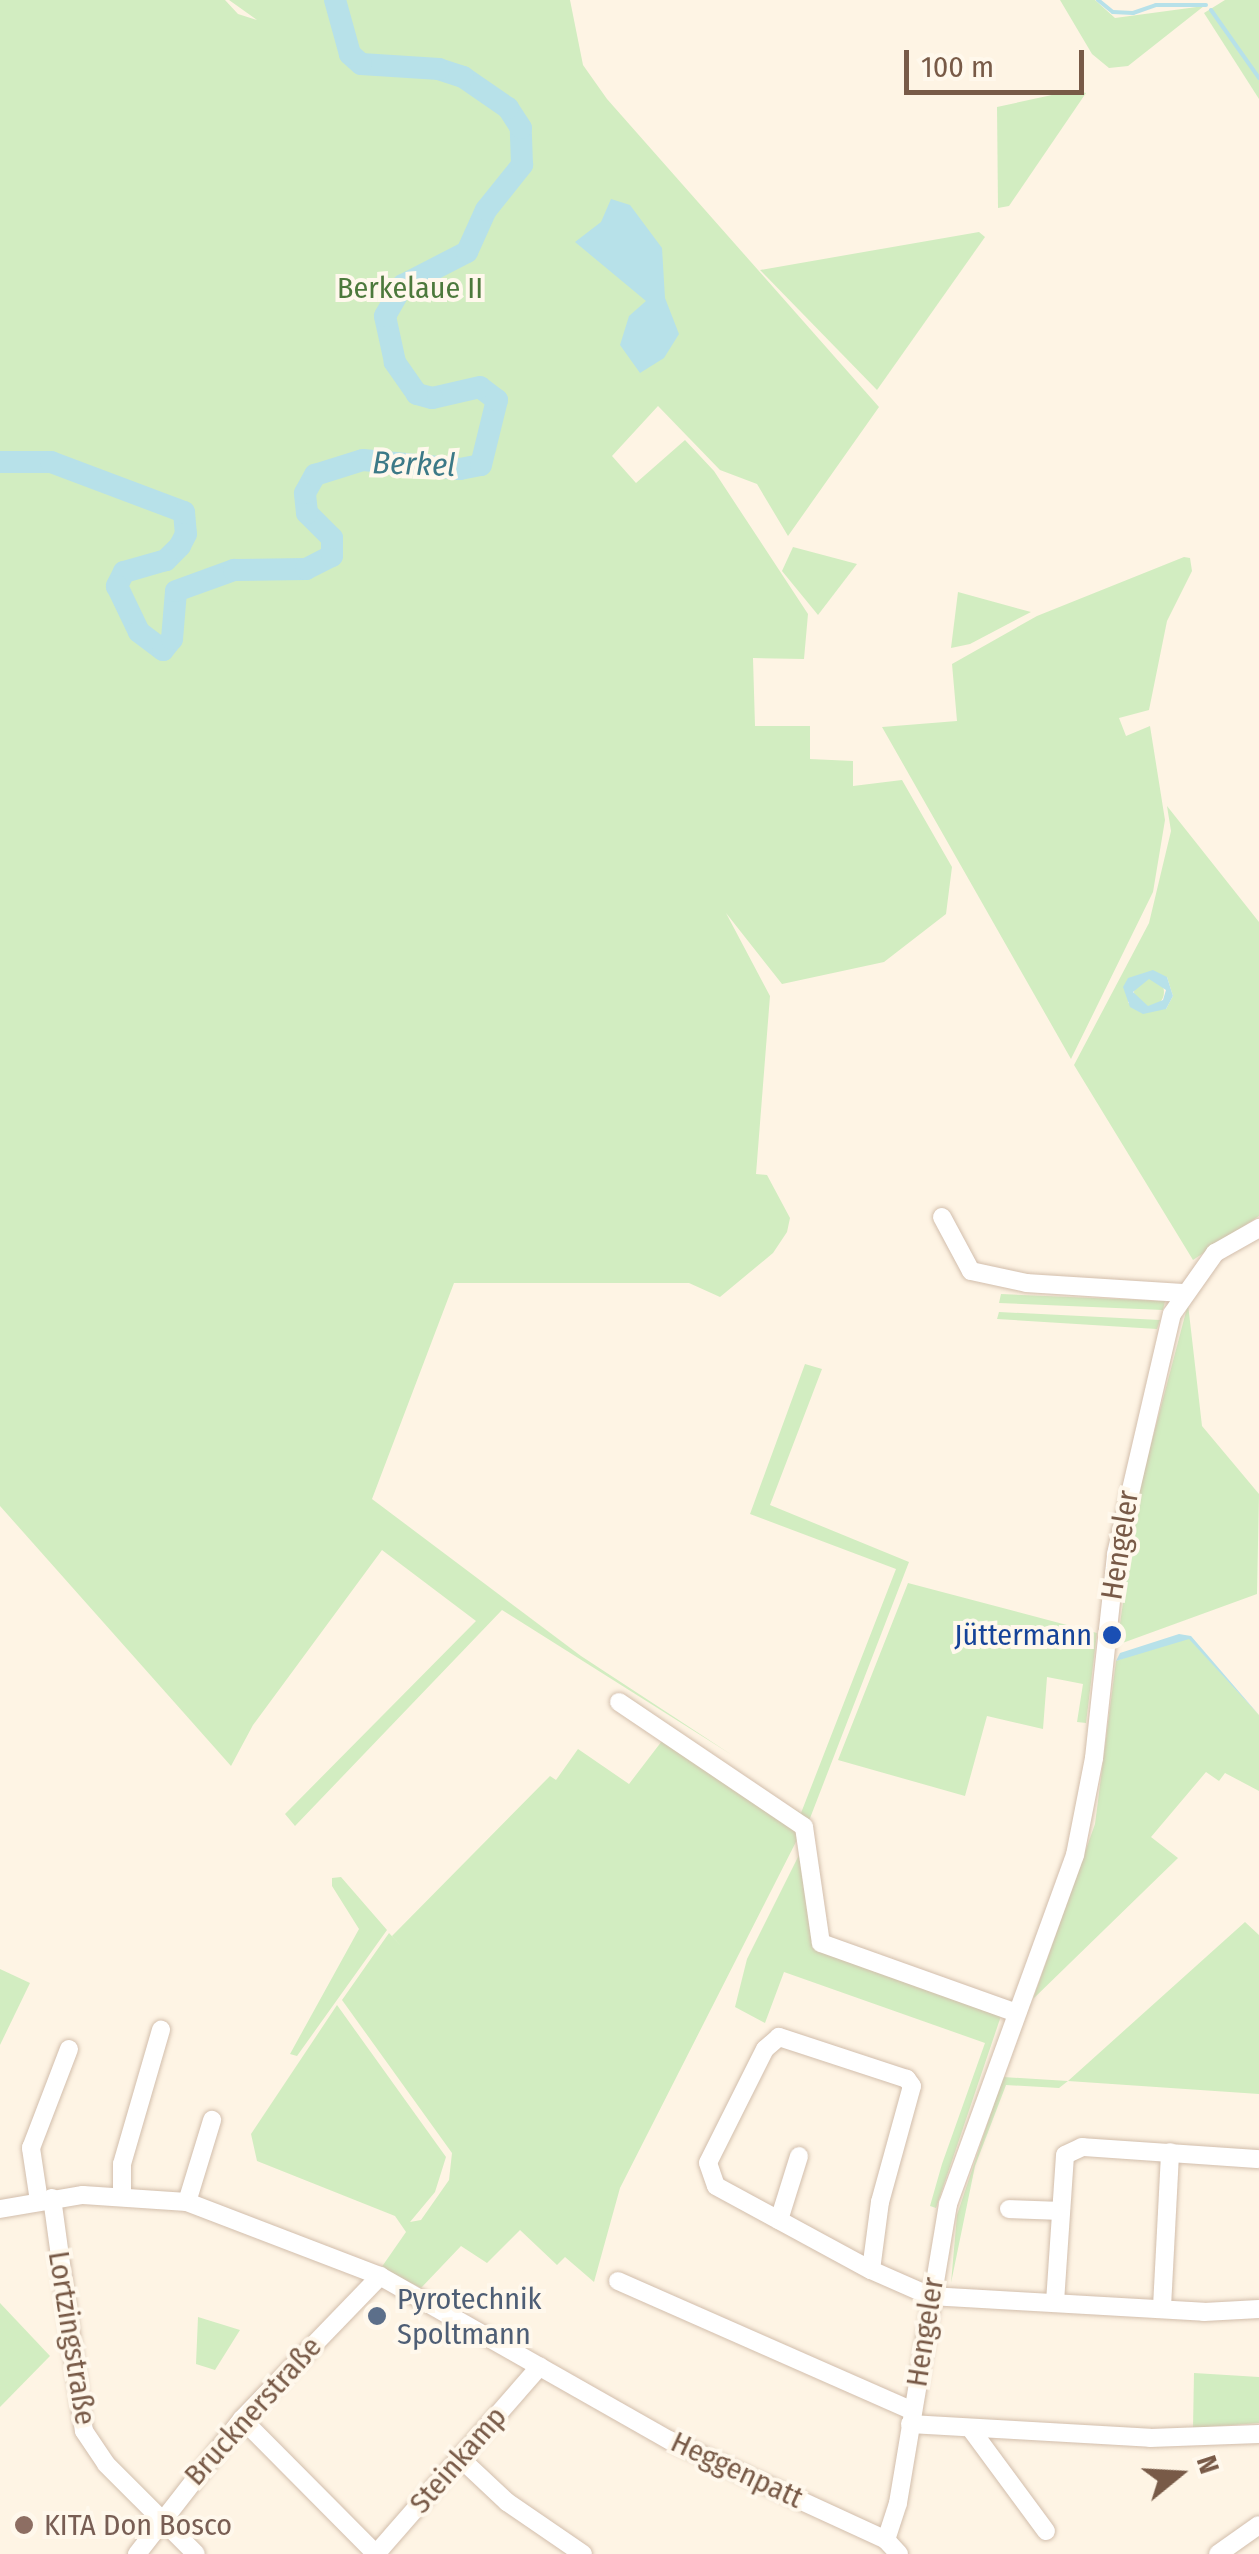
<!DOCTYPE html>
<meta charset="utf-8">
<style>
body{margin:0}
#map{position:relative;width:1259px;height:2554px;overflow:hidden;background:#fef4e4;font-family:"Fira Sans Condensed",sans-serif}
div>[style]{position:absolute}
.green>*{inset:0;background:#d2edc1}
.round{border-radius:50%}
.water>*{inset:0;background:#b7e1e9}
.stream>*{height:4px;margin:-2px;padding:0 2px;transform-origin:2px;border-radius:2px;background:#b7e1e9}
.river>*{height:22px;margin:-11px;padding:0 11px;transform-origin:11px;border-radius:11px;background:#b7e1e9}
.roads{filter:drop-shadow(0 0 2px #d2beac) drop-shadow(0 0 2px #d2beac)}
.minor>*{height:18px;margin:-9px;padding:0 9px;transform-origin:9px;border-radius:9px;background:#fff}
.dots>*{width:28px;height:28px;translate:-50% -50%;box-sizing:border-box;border:5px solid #fff8ec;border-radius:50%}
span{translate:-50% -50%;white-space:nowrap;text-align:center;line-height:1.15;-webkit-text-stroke:8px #fff8ec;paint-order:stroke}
.park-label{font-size:30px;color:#4c793c}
.street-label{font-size:30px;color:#785a47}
.transit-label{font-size:30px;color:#164399}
.right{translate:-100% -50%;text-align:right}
.service-label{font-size:30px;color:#4e5e75}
.left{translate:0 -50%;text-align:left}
.education-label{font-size:30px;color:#785e54}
.water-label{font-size:32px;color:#3c7987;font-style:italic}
.north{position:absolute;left:1129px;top:2424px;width:100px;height:100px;-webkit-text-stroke:8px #fff8ec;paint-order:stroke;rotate:72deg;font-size:28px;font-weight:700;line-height:40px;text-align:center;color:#785a47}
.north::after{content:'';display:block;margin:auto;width:35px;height:45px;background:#785a47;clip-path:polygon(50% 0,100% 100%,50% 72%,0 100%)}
.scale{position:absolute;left:904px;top:50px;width:180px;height:45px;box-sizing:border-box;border:5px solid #785a47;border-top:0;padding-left:12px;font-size:30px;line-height:35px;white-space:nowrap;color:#785a47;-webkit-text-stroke:8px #fff8ec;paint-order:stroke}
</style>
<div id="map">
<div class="green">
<i style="clip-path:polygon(0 0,225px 0,238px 14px,257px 20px,229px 0,570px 0,583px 65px,607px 99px,879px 407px,788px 536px,757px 484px,720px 470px,658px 406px,612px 456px,636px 483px,685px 440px,714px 471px,808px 614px,804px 659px,753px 658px,755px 726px,810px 726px,810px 759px,853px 761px,853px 786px,902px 780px,952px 867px,946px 914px,884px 962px,782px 984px,726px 913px,770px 996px,756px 1174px,767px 1175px,790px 1218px,787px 1232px,773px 1253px,720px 1297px,689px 1283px,454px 1283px,372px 1499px,581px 1656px,732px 1755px,502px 1610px,295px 1826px,285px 1814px,476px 1621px,382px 1550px,253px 1725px,231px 1766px,0 1506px)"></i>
<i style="clip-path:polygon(1060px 0,1095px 0,1115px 18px,1204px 6px,1128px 66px,1109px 68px,1092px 54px)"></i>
<i style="clip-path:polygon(1225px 0,1259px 0,1259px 99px,1204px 13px)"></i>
<i style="clip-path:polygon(1075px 90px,1086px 93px,1009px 206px,998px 208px,997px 107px)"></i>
<i style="clip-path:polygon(979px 232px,985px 237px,877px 390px,760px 270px)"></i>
<i style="clip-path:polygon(793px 547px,857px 564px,818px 615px,782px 571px)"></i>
<i style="clip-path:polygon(1184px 557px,1190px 558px,1192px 571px,1167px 621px,1149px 710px,1119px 718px,1126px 736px,1150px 726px,1165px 820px,1153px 892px,1071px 1059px,882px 727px,957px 721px,952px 664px,1037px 616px)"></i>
<i style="clip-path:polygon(958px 592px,1031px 612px,970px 644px,951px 648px)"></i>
<i style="clip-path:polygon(evenodd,1167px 806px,1259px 922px,1259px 1216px,1193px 1260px,1074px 1065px,1149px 923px,1171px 831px,1167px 806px,1167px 977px,1173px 996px,1166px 1009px,1128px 1003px,1128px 979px,1167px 977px)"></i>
<i class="round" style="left:1134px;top:977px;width:30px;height:30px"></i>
<i style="clip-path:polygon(1001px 1294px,1165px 1301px,1163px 1310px,999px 1303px)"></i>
<i style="clip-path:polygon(1188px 1304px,1202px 1426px,1259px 1494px,1257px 1594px,1117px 1645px,1139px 1490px)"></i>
<i style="clip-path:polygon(999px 1312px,1160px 1320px,1157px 1329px,997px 1319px)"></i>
<i style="clip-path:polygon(805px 1364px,822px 1369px,770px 1505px,909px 1562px,807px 1826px,742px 1778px,801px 1813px,896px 1569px,750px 1514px)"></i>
<i style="clip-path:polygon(908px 1583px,1097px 1633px,1086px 1723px,1077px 1722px,1083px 1684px,1047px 1677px,1043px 1729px,987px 1716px,965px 1796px,838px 1760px)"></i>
<i style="clip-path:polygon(1180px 1637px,1190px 1639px,1259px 1715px,1259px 1791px,1225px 1773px,1219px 1781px,1206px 1772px,1151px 1837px,1178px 1858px,1033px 1999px,1095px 1824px,1116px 1661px)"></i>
<i style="clip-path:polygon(665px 1737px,801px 1832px,620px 2188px,594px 2282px,565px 2257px,557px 2265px,520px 2230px,487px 2263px,461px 2246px,421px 2288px,381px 2268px,406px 2232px,395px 2216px,257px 2161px,251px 2134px,337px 2005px,446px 2157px,435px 2192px,410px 2222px,421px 2220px,449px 2180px,452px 2153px,342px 2000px,389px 1933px,403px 1948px,392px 1936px,550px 1776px,556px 1780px,578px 1749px,629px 1784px)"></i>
<i style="clip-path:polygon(804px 1845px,818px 1946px,1002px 2013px,936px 2208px,930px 2206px,942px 2164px,985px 2043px,784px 1972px,765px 2023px,735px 2007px,747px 1959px)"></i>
<i style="clip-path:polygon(341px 1877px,387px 1930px,297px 2056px,290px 2054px,359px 1929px,332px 1886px,332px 1878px)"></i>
<i style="clip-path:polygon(1245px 1922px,1259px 1935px,1259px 2094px,1068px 2081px,1059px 2088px,1006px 2085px,975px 2166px,951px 2283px,957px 2215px,1003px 2077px,1068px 2081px)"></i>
<i style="clip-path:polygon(0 1969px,30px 1983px,0 2045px)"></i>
<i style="clip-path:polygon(0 2303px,50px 2356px,0 2407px)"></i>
<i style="clip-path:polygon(198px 2317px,240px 2330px,215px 2370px,196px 2364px)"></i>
<i style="clip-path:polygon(1194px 2373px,1259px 2377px,1259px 2423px,1193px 2428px)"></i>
</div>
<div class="water">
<i style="clip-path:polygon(611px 199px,630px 205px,662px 248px,665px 298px,679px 334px,664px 358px,640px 373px,620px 345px,629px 316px,646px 301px,575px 242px,601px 222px)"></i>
<i style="clip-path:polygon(evenodd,1153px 970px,1167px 977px,1173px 996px,1166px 1009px,1143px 1014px,1130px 1007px,1123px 987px,1128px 978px,1153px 970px,1149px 979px,1166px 990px,1163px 1000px,1148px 1006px,1133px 992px,1149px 979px)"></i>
<i style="clip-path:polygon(1179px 1634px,1191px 1636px,1259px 1715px,1189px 1639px,1116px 1661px,1120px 1653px)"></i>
</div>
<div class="stream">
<i style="left:1098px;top:0;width:19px;rotate:39deg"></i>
<i style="left:1113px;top:12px;width:20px;rotate:3deg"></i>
<i style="left:1133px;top:13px;width:24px;rotate:-19deg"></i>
<i style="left:1156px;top:5px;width:50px"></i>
<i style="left:1211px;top:10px;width:83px;rotate:54.8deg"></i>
</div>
<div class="river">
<i style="left:0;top:462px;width:51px"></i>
<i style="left:51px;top:462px;width:142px;rotate:20.6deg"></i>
<i style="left:184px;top:512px;width:22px;rotate:85deg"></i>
<i style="left:186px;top:534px;width:13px;rotate:117deg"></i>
<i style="left:180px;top:546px;width:20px;rotate:135deg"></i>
<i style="left:166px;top:560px;width:44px;rotate:164.1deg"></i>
<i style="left:124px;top:572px;width:16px;rotate:117deg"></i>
<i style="left:117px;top:586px;width:51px;rotate:64.4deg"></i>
<i style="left:139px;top:632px;width:30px;rotate:37deg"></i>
<i style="left:163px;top:650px;width:14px;rotate:-51deg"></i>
<i style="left:172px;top:639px;width:48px;rotate:-85.2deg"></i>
<i style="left:176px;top:591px;width:62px;rotate:-19.9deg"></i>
<i style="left:234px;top:570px;width:72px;rotate:-0.8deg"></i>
<i style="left:306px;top:569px;width:29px;rotate:-27deg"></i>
<i style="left:332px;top:556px;width:18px;rotate:-90deg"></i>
<i style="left:332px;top:538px;width:35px;rotate:-135deg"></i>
<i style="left:307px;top:513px;width:20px;rotate:-96deg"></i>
<i style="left:305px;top:493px;width:21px;rotate:-61deg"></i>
<i style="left:315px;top:475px;width:50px;rotate:-17.4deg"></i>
<i style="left:363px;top:460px;width:97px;rotate:5.3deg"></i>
<i style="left:460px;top:469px;width:21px;rotate:-11deg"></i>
<i style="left:481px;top:465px;width:67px;rotate:-76.2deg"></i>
<i style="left:497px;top:400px;width:21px;rotate:-143deg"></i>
<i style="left:480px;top:387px;width:49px;rotate:167.1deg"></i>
<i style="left:432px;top:398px;width:16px;rotate:-165deg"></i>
<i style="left:417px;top:394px;width:39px;rotate:-125deg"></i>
<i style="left:395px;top:362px;width:47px;rotate:-102.3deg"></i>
<i style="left:385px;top:316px;width:36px;rotate:-60deg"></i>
<i style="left:403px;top:285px;width:72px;rotate:-27.3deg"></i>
<i style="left:467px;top:252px;width:46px;rotate:-65.7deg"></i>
<i style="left:486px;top:210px;width:58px;rotate:-51.3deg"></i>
<i style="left:522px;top:165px;width:37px;rotate:-92deg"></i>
<i style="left:521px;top:128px;width:24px;rotate:-123deg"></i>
<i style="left:508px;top:108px;width:55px;rotate:-145.4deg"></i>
<i style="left:463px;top:77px;width:25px;rotate:-162deg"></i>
<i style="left:439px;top:69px;width:78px;rotate:-176.3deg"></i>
<i style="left:361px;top:64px;width:15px;rotate:-138deg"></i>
<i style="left:350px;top:54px;width:56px;rotate:-105.5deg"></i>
</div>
<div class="roads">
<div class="minor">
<i style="left:942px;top:1217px;width:61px;rotate:61.8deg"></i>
<i style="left:971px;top:1271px;width:57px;rotate:12.1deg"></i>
<i style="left:1027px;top:1283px;width:155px;rotate:3.7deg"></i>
<i style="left:619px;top:1702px;width:223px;rotate:34deg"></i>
<i style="left:804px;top:1827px;width:117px;rotate:81.7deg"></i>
<i style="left:821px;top:1943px;width:207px;rotate:19.7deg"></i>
<i style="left:122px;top:2195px;width:31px;rotate:-90deg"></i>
<i style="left:122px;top:2164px;width:140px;rotate:-73.8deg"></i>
<i style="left:52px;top:2198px;width:235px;rotate:82.2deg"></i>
<i style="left:84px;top:2431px;width:40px;rotate:56deg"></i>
<i style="left:106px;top:2464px;width:127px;rotate:45deg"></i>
<i style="left:39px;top:2201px;width:54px;rotate:-98.6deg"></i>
<i style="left:31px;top:2148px;width:106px;rotate:-69deg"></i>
<i style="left:187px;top:2202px;width:86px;rotate:-73deg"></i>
<i style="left:0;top:2209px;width:84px;rotate:-9.6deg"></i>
<i style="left:83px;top:2195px;width:104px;rotate:3.9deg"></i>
<i style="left:187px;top:2202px;width:207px;rotate:21deg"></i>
<i style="left:380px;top:2276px;width:332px;rotate:29.6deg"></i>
<i style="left:669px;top:2440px;width:239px;rotate:24.7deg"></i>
<i style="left:886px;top:2540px;width:19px;rotate:47deg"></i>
<i style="left:1009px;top:2209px;width:51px;rotate:2.2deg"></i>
<i style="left:779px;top:2220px;width:67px;rotate:-72.6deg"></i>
<i style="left:871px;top:2270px;width:69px;rotate:-82.5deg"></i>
<i style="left:880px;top:2202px;width:120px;rotate:-74.6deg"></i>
<i style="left:912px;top:2086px;width:9px;rotate:-126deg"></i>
<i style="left:907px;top:2079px;width:135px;rotate:-161.8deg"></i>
<i style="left:779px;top:2037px;width:18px;rotate:139deg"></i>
<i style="left:765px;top:2049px;width:127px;rotate:116.6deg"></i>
<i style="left:708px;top:2163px;width:24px;rotate:71deg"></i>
<i style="left:716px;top:2186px;width:176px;rotate:28.5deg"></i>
<i style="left:871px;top:2270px;width:64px;rotate:23.8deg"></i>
<i style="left:930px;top:2296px;width:274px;rotate:3.3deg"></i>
<i style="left:1204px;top:2312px;width:55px;rotate:-3.1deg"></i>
<i style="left:618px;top:2281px;width:322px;rotate:23.8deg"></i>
<i style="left:1055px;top:2302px;width:147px;rotate:-86.1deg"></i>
<i style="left:1065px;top:2155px;width:19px;rotate:-25deg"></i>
<i style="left:1082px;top:2147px;width:177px;rotate:3.9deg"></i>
<i style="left:1162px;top:2307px;width:155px;rotate:-87deg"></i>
<i style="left:242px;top:2419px;width:190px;rotate:45.2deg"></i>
<i style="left:910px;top:2424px;width:240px;rotate:3.3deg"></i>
<i style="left:1150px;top:2438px;width:109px;rotate:-2.1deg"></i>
<i style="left:970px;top:2428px;width:128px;rotate:53.6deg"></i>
<i style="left:459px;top:2457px;width:66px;rotate:43.2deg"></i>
<i style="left:507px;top:2502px;width:92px;rotate:34.4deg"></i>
<i style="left:886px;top:2540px;width:39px;rotate:-72deg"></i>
<i style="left:898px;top:2503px;width:303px;rotate:-80.5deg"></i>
<i style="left:948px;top:2204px;width:371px;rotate:-70deg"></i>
<i style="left:1075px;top:1855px;width:99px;rotate:-78.9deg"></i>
<i style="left:1094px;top:1758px;width:205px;rotate:-83.8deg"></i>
<i style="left:1116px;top:1554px;width:246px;rotate:-76.9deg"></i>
<i style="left:1172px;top:1314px;width:75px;rotate:-54.8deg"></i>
<i style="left:1215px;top:1253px;width:51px;rotate:-29.6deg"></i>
<i style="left:137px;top:2554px;width:171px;rotate:-52.1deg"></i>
<i style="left:242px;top:2419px;width:199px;rotate:-46deg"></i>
<i style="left:376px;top:2554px;width:249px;rotate:-48.9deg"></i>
<i style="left:1218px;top:2554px;width:50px;rotate:-35.3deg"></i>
</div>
</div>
<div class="dots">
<i style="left:1112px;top:1635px;background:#1a4fb4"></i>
<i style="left:377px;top:2316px;background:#5c6f8a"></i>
<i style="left:24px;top:2525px;background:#8d6e63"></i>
</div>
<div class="park-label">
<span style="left:410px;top:288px">Berkelaue II</span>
</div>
<div class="street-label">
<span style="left:1120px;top:1545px;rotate:-81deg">Hengeler</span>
<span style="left:925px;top:2332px;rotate:-81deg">Hengeler</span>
<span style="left:72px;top:2338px;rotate:81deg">Lortzingstraße</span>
<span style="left:253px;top:2411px;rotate:-48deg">Brucknerstraße</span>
<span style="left:458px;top:2460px;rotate:-49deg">Steinkamp</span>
<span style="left:737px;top:2470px;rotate:25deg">Heggenpatt</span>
</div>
<div class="transit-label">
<span class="right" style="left:1092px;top:1635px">Jüttermann</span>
</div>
<div class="service-label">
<span class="left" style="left:397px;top:2316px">Pyrotechnik<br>Spoltmann</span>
</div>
<div class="education-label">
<span class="left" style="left:44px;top:2525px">KITA Don Bosco</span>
</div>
<div class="water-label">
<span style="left:414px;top:464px;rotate:2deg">Berkel</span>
</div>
<div class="north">N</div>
<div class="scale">100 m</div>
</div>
